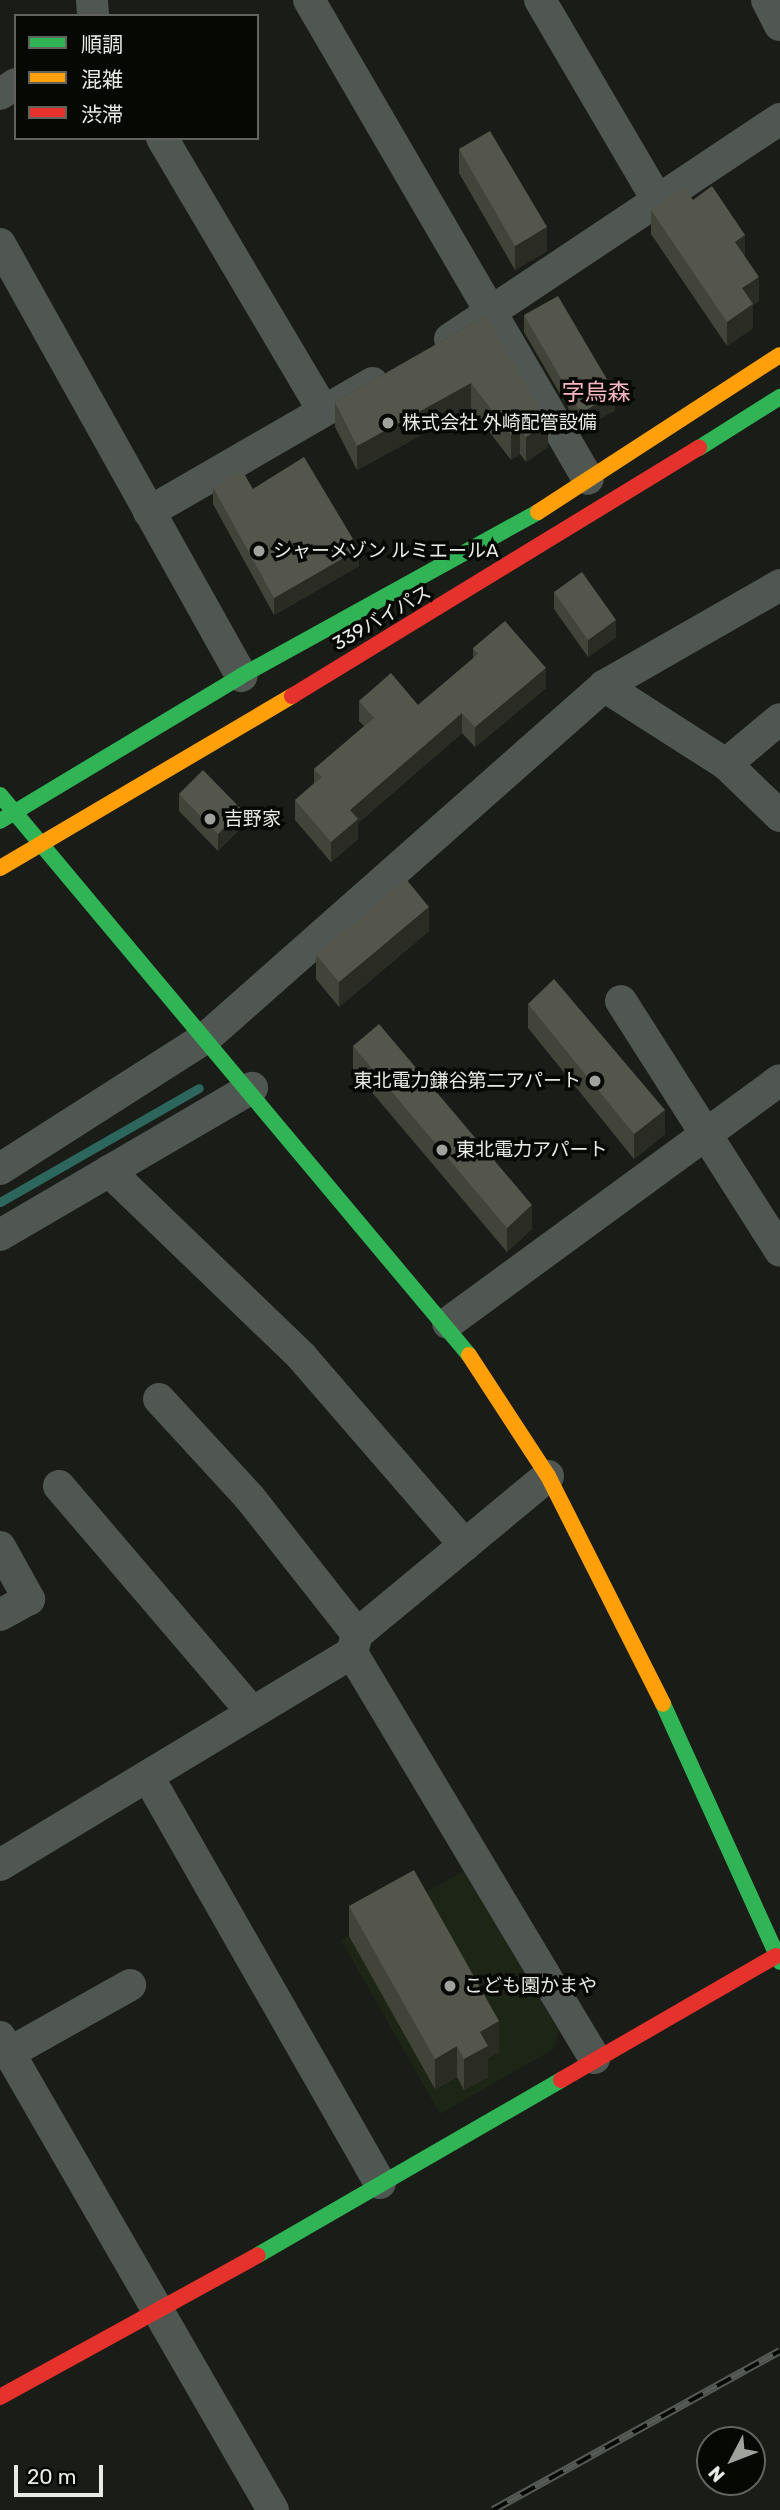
<!DOCTYPE html>
<meta charset="utf-8">
<style>
body{margin:0}
#map{position:relative;width:780px;height:2510px;overflow:hidden;background:#191c17;font-family:Rubik,"Noto Sans JP",sans-serif}
div>[style]{position:absolute}
.built>*{inset:0;background:#1c2516}
.stream>*{height:9px;margin:-4.5px;padding:0 4.5px;transform-origin:4.5px;border-radius:4.5px;background:#2d665d}
.street>*{height:32px;margin:-16px;padding:0 16px;transform-origin:16px;border-radius:16px;background:#505651}
.fast>*{height:16px;margin:-8px;padding:0 8px;transform-origin:8px;border-radius:8px;background:#30b455}
.slow>*{height:16px;margin:-8px;padding:0 8px;transform-origin:8px;border-radius:8px;background:#ff9f0a}
.jam>*{height:16px;margin:-8px;padding:0 8px;transform-origin:8px;border-radius:8px;background:#e5322d}
.rail>*{height:8px;margin-top:-4px;transform-origin:0;background:repeating-linear-gradient(90deg,#060804 0 16px,#555a56 0 32px);box-sizing:border-box;border-block:2px solid #555a56}
.wall>*{inset:0;background:#42443a}
.shaded-wall>*{inset:0;background:#2a2c24}
.building>*{inset:0;background:#54564c}
.dots>*{width:19px;height:19px;translate:-50% -50%;box-sizing:border-box;border:4px solid #060804;border-radius:50%}
span{translate:-50% -50%;white-space:nowrap;text-align:center;line-height:1.15;-webkit-text-stroke:7px #060804;paint-order:stroke}
.poi-label{font-size:19px;color:#e7ebe4}
.left{translate:0 -50%;text-align:left}
.right{translate:-100% -50%;text-align:right}
.street-label{font-size:19px;color:#e7ebe4}
.quarter-label{font-size:23px;color:#fbb6c1}
.legend{position:absolute;left:14px;top:14px;width:245px;height:126px;box-sizing:border-box;background:#060804;border:2px solid #60635e;margin:0;padding:9px 12px;list-style:none;font-size:21px;color:#e7ebe4}
.legend li{display:flex;align-items:center;gap:14px;height:35px}
.legend b{width:35px;border:2px solid #60635e}
.north{position:absolute;left:696px;top:2426px;width:70px;height:70px;box-sizing:border-box;background:#060804;border:2px solid #60635e;border-radius:50%;rotate:228deg;font-size:19px;font-weight:700;line-height:28px;text-align:center;color:#e7ebe4}
.north::after{content:'';display:block;margin:auto;width:24px;height:32px;background:#9fa39c;clip-path:polygon(50% 0,100% 100%,50% 72%,0 100%)}
.scale{position:absolute;left:14px;top:2465px;width:89px;height:32px;box-sizing:border-box;border:4px solid #e7ebe4;border-top:0;padding-left:9px;font-size:21px;line-height:24px;white-space:nowrap;color:#e7ebe4;-webkit-text-stroke:5px #060804;paint-order:stroke}
</style>
<div id="map">
<div class="built">
<i style="clip-path:polygon(467px 1869px,559px 2031px,554px 2049px,440px 2114px,341px 1940px)"></i>
</div>
<div class="stream">
<i style="left:0;top:1202px;width:229px;rotate:-29.8deg"></i>
</div>
<div class="street">
<i style="left:92px;top:0;width:16px;rotate:86deg"></i>
<i style="left:309px;top:0;width:554px;rotate:59.78deg"></i>
<i style="left:540px;top:0;width:235px;rotate:59.6deg"></i>
<i style="left:767px;top:0;width:28px;rotate:63deg"></i>
<i style="left:0;top:94px;width:19px;rotate:-32deg"></i>
<i style="left:162px;top:138px;width:316px;rotate:59.4deg"></i>
<i style="left:0;top:244px;width:495px;rotate:60.8deg"></i>
<i style="left:450px;top:339px;width:397px;rotate:-33.7deg"></i>
<i style="left:149px;top:512px;width:258px;rotate:-30deg"></i>
<i style="left:604px;top:686px;width:145px;rotate:32.6deg"></i>
<i style="left:726px;top:764px;width:75px;rotate:43.9deg"></i>
<i style="left:726px;top:764px;width:70px;rotate:-39.8deg"></i>
<i style="left:621px;top:1001px;width:296px;rotate:57.5deg"></i>
<i style="left:0;top:1169px;width:247px;rotate:-32.6deg"></i>
<i style="left:208px;top:1036px;width:529px;rotate:-41.47deg"></i>
<i style="left:604px;top:686px;width:203px;rotate:-29.8deg"></i>
<i style="left:109px;top:1171px;width:268px;rotate:43.9deg"></i>
<i style="left:302px;top:1357px;width:249px;rotate:49.1deg"></i>
<i style="left:0;top:1235px;width:292px;rotate:-30.3deg"></i>
<i style="left:448px;top:1323px;width:411px;rotate:-36.2deg"></i>
<i style="left:159px;top:1399px;width:134px;rotate:47.4deg"></i>
<i style="left:250px;top:1498px;width:173px;rotate:51.8deg"></i>
<i style="left:548px;top:1476px;width:248px;rotate:140.4deg"></i>
<i style="left:357px;top:1634px;width:20px;rotate:105deg"></i>
<i style="left:352px;top:1653px;width:472px;rotate:59.1deg"></i>
<i style="left:59px;top:1486px;width:297px;rotate:49.5deg"></i>
<i style="left:0;top:1547px;width:60px;rotate:60.9deg"></i>
<i style="left:29px;top:1599px;width:33px;rotate:151deg"></i>
<i style="left:150px;top:1780px;width:464px;rotate:60.3deg"></i>
<i style="left:0;top:1865px;width:411px;rotate:-31.1deg"></i>
<i style="left:0;top:2037px;width:546px;rotate:60.01deg"></i>
<i style="left:9px;top:2053px;width:139px;rotate:-29.3deg"></i>
</div>
<div class="fast">
<i style="left:699px;top:448px;width:96px;rotate:-32.2deg"></i>
<i style="left:0;top:795px;width:730px;rotate:50.05deg"></i>
<i style="left:0;top:821px;width:281px;rotate:-31deg"></i>
<i style="left:241px;top:676px;width:339px;rotate:-28.9deg"></i>
<i style="left:663px;top:1704px;width:283px;rotate:65.6deg"></i>
<i style="left:258px;top:2255px;width:350px;rotate:-30deg"></i>
</div>
<div class="slow">
<i style="left:538px;top:512px;width:288px;rotate:-33deg"></i>
<i style="left:0;top:868px;width:339px;rotate:-30.5deg"></i>
<i style="left:469px;top:1355px;width:145px;rotate:56.9deg"></i>
<i style="left:548px;top:1476px;width:255px;rotate:63.2deg"></i>
</div>
<div class="jam">
<i style="left:292px;top:696px;width:477px;rotate:-31.4deg"></i>
<i style="left:561px;top:2080px;width:248px;rotate:-30deg"></i>
<i style="left:0;top:2397px;width:294px;rotate:-28.8deg"></i>
</div>
<div class="rail">
<i style="left:493px;top:2510px;width:328px;rotate:-29deg"></i>
</div>
<div class="wall">
<i style="clip-path:polygon(459px 149px,547px 251px,515px 270px,459px 173px)"></i>
<i style="clip-path:polygon(693px 200px,745px 256px,759px 301px,753px 305px,753px 328px,727px 346px,651px 234px,651px 210px)"></i>
<i style="clip-path:polygon(524px 315px,615px 410px,581px 430px,524px 332px)"></i>
<i style="clip-path:polygon(486px 316px,548px 447px,526px 462px,520px 454px,511px 460px,471px 408px,357px 470px,335px 427px,335px 402px)"></i>
<i style="clip-path:polygon(213px 487px,253px 489px,359px 566px,274px 615px,213px 504px)"></i>
<i style="clip-path:polygon(554px 592px,616px 637px,588px 657px,554px 609px)"></i>
<i style="clip-path:polygon(473px 648px,546px 688px,475px 747px,462px 733px,358px 823px,358px 839px,331px 862px,295px 820px,295px 800px,314px 783px,314px 769px,364px 726px,359px 721px,359px 701px,418px 705px,473px 659px)"></i>
<i style="clip-path:polygon(179px 794px,242px 827px,218px 851px,179px 811px)"></i>
<i style="clip-path:polygon(429px 931px,339px 1007px,316px 979px,316px 955px)"></i>
<i style="clip-path:polygon(528px 1004px,665px 1134px,634px 1159px,528px 1028px)"></i>
<i style="clip-path:polygon(353px 1046px,532px 1229px,507px 1252px,353px 1070px)"></i>
<i style="clip-path:polygon(349px 1906px,499px 2052px,488px 2058px,488px 2077px,464px 2090px,457px 2077px,435px 2089px,349px 1936px)"></i>
</div>
<div class="shaded-wall">
<i style="clip-path:polygon(547px 227px,547px 251px,515px 270px,515px 246px)"></i>
<i style="clip-path:polygon(745px 235px,745px 259px,735px 242px)"></i>
<i style="clip-path:polygon(759px 277px,759px 301px,753px 305px,753px 328px,727px 346px,727px 322px,742px 288px)"></i>
<i style="clip-path:polygon(471px 383px,471px 408px,357px 470px,357px 446px)"></i>
<i style="clip-path:polygon(615px 393px,615px 410px,581px 430px,581px 413px)"></i>
<i style="clip-path:polygon(548px 423px,548px 447px,526px 462px,526px 437px)"></i>
<i style="clip-path:polygon(520px 430px,520px 454px,511px 460px,511px 435px)"></i>
<i style="clip-path:polygon(359px 549px,359px 566px,274px 615px,274px 598px)"></i>
<i style="clip-path:polygon(616px 620px,616px 637px,588px 657px,588px 640px)"></i>
<i style="clip-path:polygon(546px 668px,546px 688px,475px 747px,475px 727px)"></i>
<i style="clip-path:polygon(462px 713px,462px 733px,358px 823px,358px 839px,331px 862px,331px 842px,350px 810px)"></i>
<i style="clip-path:polygon(242px 810px,242px 827px,218px 851px,218px 834px)"></i>
<i style="clip-path:polygon(429px 907px,429px 931px,339px 1007px,339px 982px)"></i>
<i style="clip-path:polygon(665px 1110px,665px 1134px,634px 1159px,634px 1134px)"></i>
<i style="clip-path:polygon(532px 1205px,532px 1229px,507px 1252px,507px 1228px)"></i>
<i style="clip-path:polygon(499px 2021px,499px 2052px,488px 2058px,488px 2077px,464px 2090px,464px 2059px,480px 2032px)"></i>
<i style="clip-path:polygon(457px 2046px,457px 2077px,435px 2089px,435px 2059px)"></i>
</div>
<div class="building">
<i style="clip-path:polygon(490px 131px,547px 227px,515px 246px,459px 149px)"></i>
<i style="clip-path:polygon(712px 186px,745px 235px,735px 242px,759px 277px,742px 288px,753px 304px,727px 322px,651px 210px,684px 187px,693px 200px)"></i>
<i style="clip-path:polygon(558px 296px,615px 393px,581px 413px,524px 315px)"></i>
<i style="clip-path:polygon(486px 316px,548px 423px,526px 437px,520px 430px,511px 435px,471px 383px,357px 446px,335px 402px)"></i>
<i style="clip-path:polygon(304px 457px,359px 549px,274px 598px,213px 487px,242px 470px,253px 489px)"></i>
<i style="clip-path:polygon(582px 572px,616px 620px,588px 640px,554px 592px)"></i>
<i style="clip-path:polygon(505px 621px,546px 668px,475px 727px,462px 713px,350px 810px,358px 819px,331px 842px,295px 800px,322px 777px,314px 769px,374px 718px,359px 701px,391px 673px,418px 705px,478px 654px,473px 648px)"></i>
<i style="clip-path:polygon(203px 770px,242px 810px,218px 834px,179px 794px)"></i>
<i style="clip-path:polygon(406px 879px,429px 907px,339px 982px,316px 955px)"></i>
<i style="clip-path:polygon(554px 979px,665px 1110px,634px 1134px,528px 1004px)"></i>
<i style="clip-path:polygon(379px 1024px,532px 1205px,507px 1228px,353px 1046px)"></i>
<i style="clip-path:polygon(414px 1870px,499px 2021px,480px 2032px,488px 2046px,464px 2059px,457px 2046px,435px 2059px,349px 1906px)"></i>
</div>
<div class="dots">
<i style="left:388px;top:423px;background:#9fa39c"></i>
<i style="left:259px;top:551px;background:#9fa39c"></i>
<i style="left:210px;top:819px;background:#9fa39c"></i>
<i style="left:595px;top:1081px;background:#9fa39c"></i>
<i style="left:442px;top:1150px;background:#9fa39c"></i>
<i style="left:450px;top:1986px;background:#9fa39c"></i>
</div>
<div class="poi-label">
<span class="left" style="left:402px;top:423px">株式会社 外崎配管設備</span>
<span class="left" style="left:273px;top:551px">シャーメゾン ルミエールA</span>
<span class="left" style="left:224px;top:819px">吉野家</span>
<span class="right" style="left:581px;top:1081px">東北電力鎌谷第二アパート</span>
<span class="left" style="left:456px;top:1150px">東北電力アパート</span>
<span class="left" style="left:464px;top:1986px">こども園かまや</span>
</div>
<div class="street-label">
<span style="left:382px;top:618px;rotate:-30deg">339バイパス</span>
</div>
<div class="quarter-label">
<span style="left:596px;top:392px">字烏森</span>
</div>
<ul class="legend">
<li><b style="height:9px;background:#30b455"></b>順調</li>
<li><b style="height:9px;background:#ff9f0a"></b>混雑</li>
<li><b style="height:9px;background:#e5322d"></b>渋滞</li>
</ul>
<div class="north">N</div>
<div class="scale">20 m</div>
</div>
